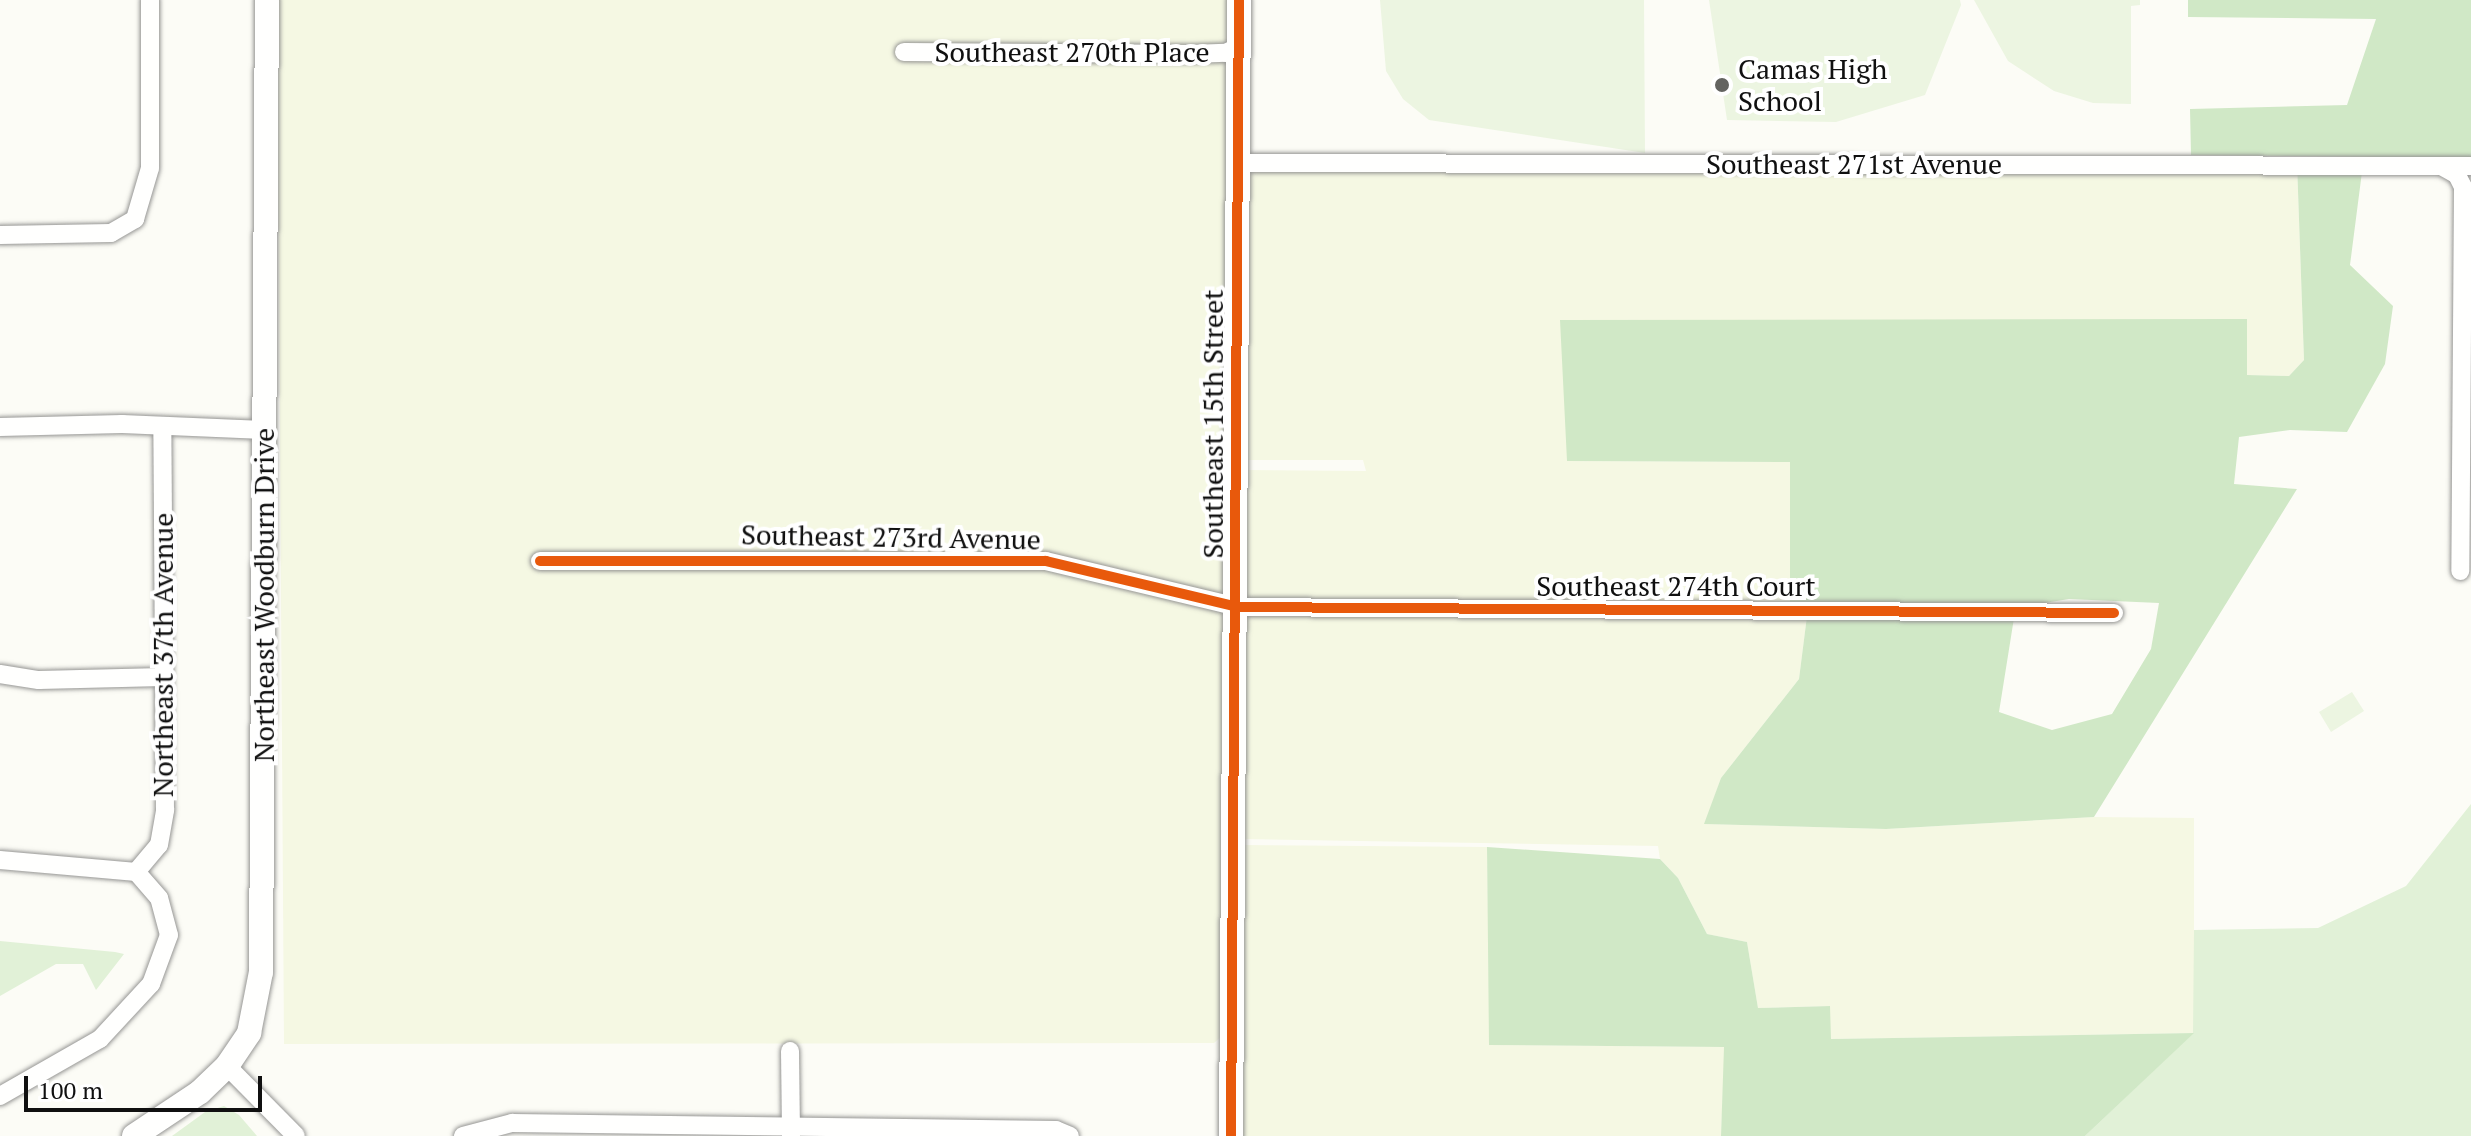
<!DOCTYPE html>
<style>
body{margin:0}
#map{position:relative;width:2471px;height:1136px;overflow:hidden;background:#fcfcf6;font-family:"PT Serif",serif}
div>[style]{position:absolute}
.farmland>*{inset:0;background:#f5f8e3}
.green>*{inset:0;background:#e1f1d7}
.forest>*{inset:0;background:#d0e8c6}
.pitch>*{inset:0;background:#ecf5e1}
.roads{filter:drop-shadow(0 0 2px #969694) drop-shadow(0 0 2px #969694)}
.minor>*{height:18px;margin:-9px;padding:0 9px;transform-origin:9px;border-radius:9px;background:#fffffe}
.tertiary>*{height:24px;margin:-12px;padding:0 12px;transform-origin:12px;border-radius:12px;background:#fffffe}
.cycleway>*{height:10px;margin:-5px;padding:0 5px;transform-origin:5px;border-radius:5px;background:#e8590c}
.dots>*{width:22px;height:22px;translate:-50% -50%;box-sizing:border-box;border:4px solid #fff;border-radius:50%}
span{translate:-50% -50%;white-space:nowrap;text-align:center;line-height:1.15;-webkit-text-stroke:8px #fff;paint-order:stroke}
.street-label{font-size:28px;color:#101010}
.poi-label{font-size:28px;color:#101010}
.left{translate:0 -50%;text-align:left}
.scale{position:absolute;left:24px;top:1076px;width:238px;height:36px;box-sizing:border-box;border:4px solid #101010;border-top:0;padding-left:10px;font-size:24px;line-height:28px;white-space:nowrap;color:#101010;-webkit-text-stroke:6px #fff;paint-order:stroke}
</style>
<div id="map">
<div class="farmland">
<i style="clip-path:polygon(277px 0,1230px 0,1223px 1035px,1214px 1043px,284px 1044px)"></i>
<i style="clip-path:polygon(2297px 163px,2304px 360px,2289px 376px,2247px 375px,2247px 319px,1568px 461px,1790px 462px,1790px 608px,1246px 602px,1246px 470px,1366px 471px,1363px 460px,1244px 460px,1246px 169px)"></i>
<i style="clip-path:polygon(1244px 613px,1807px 616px,1799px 679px,1721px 778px,1705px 824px,1886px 829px,2094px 817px,2194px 818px,2194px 1033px,1830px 1039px,1829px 1006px,1758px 1008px,1747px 942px,1707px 934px,1678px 878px,1660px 859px,1658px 846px,1244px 839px)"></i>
<i style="clip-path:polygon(1243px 845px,1487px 847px,1490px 1045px,1725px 1047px,1721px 1136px,1236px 1136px)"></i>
</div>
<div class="green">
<i style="clip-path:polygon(2471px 804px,2471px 1136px,2085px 1136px,2193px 1033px,2194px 930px,2318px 928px,2406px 886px)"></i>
<i style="clip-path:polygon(0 941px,115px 952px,124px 954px,96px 990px,83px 964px,56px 964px,0 996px)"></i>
<i style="clip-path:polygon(224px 1106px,239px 1115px,257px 1136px,172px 1136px,205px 1112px)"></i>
</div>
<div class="forest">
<i style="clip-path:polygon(2188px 0,2471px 0,2471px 158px,2191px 155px,2190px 109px,2347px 105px,2376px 19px,2188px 17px)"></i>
<i style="clip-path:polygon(2297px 163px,2363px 164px,2350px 265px,2393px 306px,2385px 364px,2347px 432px,2290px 430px,2239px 437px,2234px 484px,2297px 489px,2094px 817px,1886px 829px,1704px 824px,1721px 778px,1799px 679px,1807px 616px,2014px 618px,1999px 712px,2052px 730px,2112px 714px,2151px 649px,2159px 603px,2069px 599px,2014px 608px,1790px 608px,1790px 462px,1567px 461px,1560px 320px,2247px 319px,2247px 375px,2289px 376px,2304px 360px)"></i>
<i style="clip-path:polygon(1487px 847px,1660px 859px,1678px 878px,1707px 934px,1747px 942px,1758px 1008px,1830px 1006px,1831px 1039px,2194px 1033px,2085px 1136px,1721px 1136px,1724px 1047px,1489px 1045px)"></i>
</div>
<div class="pitch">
<i style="clip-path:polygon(1380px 0,1644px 0,1645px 153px,1429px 120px,1403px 99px,1386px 71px)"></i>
<i style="clip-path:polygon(1709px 0,1960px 0,1961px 5px,1925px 95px,1836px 122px,1727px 120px)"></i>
<i style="clip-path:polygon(1974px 0,2140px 0,2140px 5px,2131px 6px,2131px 104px,2093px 103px,2054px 91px,2008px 61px)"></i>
<i style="clip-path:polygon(2352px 692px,2364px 711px,2331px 732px,2319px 712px)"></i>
</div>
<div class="roads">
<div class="minor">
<i style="left:904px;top:52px;width:287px;rotate:0.4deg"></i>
<i style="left:1191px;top:54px;width:35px;rotate:-2deg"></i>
<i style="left:1226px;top:53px;width:15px;rotate:-28deg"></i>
<i style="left:1238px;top:163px;width:1233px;rotate:0.14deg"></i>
<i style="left:2441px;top:166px;width:18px;rotate:29deg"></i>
<i style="left:2457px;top:175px;width:13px;rotate:63deg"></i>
<i style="left:2463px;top:187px;width:384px;rotate:90.4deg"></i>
<i style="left:0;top:235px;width:111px;rotate:-1deg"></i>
<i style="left:111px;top:233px;width:28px;rotate:-30deg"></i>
<i style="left:135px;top:219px;width:53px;rotate:-73.6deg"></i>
<i style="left:150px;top:168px;width:168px;rotate:-90deg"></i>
<i style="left:0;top:427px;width:122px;rotate:-1.4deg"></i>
<i style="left:122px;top:424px;width:142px;rotate:2.4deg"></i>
<i style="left:540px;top:561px;width:506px"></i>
<i style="left:1046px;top:561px;width:196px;rotate:13.5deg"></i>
<i style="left:1237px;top:607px;width:877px;rotate:0.39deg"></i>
<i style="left:0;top:674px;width:39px;rotate:9deg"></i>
<i style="left:39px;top:680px;width:124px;rotate:-1.4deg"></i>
<i style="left:0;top:860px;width:137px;rotate:5deg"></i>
<i style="left:136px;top:872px;width:35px;rotate:-50deg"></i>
<i style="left:159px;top:845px;width:36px;rotate:-80deg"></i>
<i style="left:165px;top:810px;width:382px;rotate:-90.4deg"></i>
<i style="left:790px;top:1051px;width:85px;rotate:89.3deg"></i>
<i style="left:227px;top:1066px;width:98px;rotate:45.4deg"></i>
<i style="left:0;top:1096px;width:115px;rotate:-29.7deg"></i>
<i style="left:100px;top:1039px;width:75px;rotate:-47.2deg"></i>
<i style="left:151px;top:984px;width:52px;rotate:-69.8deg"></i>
<i style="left:169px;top:935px;width:38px;rotate:-105deg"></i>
<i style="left:159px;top:898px;width:35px;rotate:-131deg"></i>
<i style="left:463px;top:1136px;width:51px;rotate:-14.9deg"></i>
<i style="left:512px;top:1123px;width:544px;rotate:0.74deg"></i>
<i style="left:1056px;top:1130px;width:15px;rotate:23deg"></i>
</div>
<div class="tertiary">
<i style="left:134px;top:1136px;width:79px;rotate:-33.7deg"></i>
<i style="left:200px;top:1092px;width:37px;rotate:-44deg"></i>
<i style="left:227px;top:1066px;width:40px;rotate:-56deg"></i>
<i style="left:249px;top:1033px;width:62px;rotate:-78.9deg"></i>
<i style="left:261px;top:972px;width:972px;rotate:-89.65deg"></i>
<i style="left:1231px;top:1136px;width:1136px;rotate:-89.6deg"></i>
</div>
</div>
<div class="cycleway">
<i style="left:540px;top:561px;width:506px"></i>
<i style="left:1046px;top:561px;width:196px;rotate:13.5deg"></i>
<i style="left:1237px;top:607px;width:877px;rotate:0.39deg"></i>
<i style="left:1231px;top:1136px;width:1136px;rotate:-89.6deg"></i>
</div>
<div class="dots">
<i style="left:1722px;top:85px;background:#636360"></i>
</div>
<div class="street-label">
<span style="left:1072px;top:52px">Southeast 270th Place</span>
<span style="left:1854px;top:164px">Southeast 271st Avenue</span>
<span style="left:1213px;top:424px;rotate:-90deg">Southeast 15th Street</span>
<span style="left:891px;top:537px;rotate:1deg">Southeast 273rd Avenue</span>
<span style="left:1676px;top:586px">Southeast 274th Court</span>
<span style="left:264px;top:595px;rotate:-90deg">Northeast Woodburn Drive</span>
<span style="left:163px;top:655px;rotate:-90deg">Northeast 37th Avenue</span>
</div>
<div class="poi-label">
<span class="left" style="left:1738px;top:85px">Camas High<br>School</span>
</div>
<div class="scale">100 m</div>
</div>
